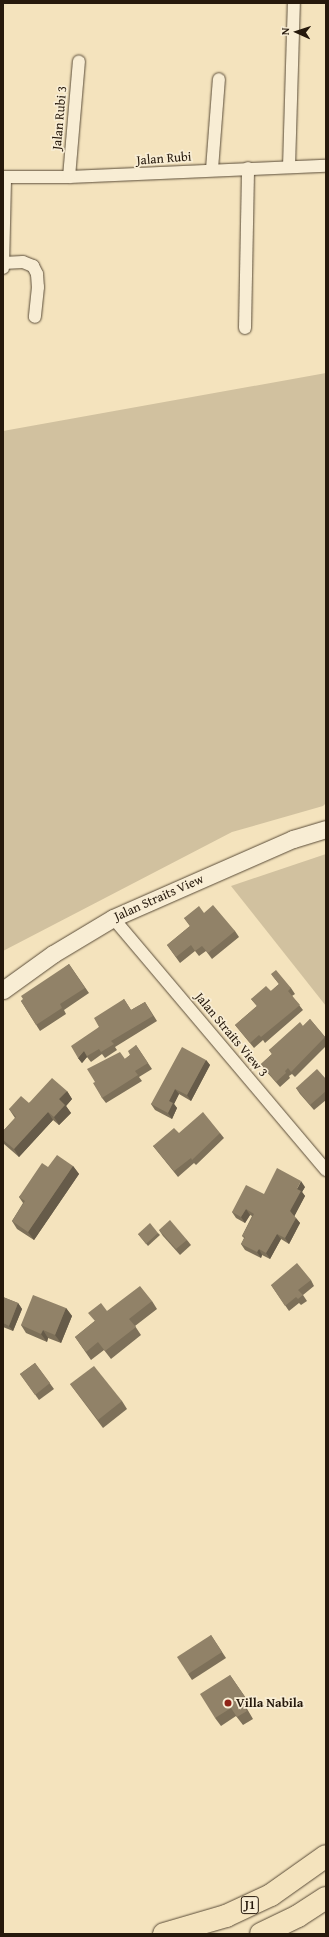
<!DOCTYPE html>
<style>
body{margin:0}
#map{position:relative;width:329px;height:1937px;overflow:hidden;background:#f4e3bd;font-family:"Gentium Book Plus",serif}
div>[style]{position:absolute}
.green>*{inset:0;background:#d1c19f}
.roads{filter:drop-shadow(0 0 1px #5a4c38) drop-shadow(0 0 1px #5a4c38)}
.street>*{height:12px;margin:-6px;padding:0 6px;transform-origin:6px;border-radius:6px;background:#f8edd4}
.secondary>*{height:17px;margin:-8.5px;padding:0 8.5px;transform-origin:8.5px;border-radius:8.5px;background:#f8edd4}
.highway>*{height:22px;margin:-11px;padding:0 11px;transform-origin:11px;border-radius:11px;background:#f4e3bd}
.wall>*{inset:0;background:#7d7059}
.shaded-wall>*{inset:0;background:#665b49}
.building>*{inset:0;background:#918268}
.dots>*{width:11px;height:11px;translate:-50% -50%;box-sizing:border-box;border:2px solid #f8edd4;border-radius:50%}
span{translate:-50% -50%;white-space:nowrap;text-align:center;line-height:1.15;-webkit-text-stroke:3.5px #f8edd4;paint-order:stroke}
.shield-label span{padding:1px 3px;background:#f8edd4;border:1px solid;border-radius:3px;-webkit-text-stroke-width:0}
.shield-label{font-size:12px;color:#26190c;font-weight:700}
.street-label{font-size:13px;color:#26190c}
.poi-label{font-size:13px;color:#26190c;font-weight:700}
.left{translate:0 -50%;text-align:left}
.frame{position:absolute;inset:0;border:4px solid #26190c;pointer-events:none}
.north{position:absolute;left:277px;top:12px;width:40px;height:40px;-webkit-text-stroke:3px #f8edd4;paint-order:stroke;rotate:273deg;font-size:11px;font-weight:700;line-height:16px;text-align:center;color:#26190c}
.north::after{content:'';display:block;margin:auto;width:14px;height:18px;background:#26190c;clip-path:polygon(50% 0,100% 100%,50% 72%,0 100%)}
</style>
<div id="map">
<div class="green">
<i style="clip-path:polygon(326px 373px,326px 803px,323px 806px,232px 832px,3px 951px,3px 431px)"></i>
<i style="clip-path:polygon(326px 854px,326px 1006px,231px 886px)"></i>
</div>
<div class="roads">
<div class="street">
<i style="left:289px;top:167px;width:164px;rotate:-88.3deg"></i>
<i style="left:212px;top:169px;width:90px;rotate:-85.6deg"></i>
<i style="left:3px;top:177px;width:66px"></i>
<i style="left:69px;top:177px;width:257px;rotate:-2.5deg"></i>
<i style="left:69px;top:177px;width:116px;rotate:-85.1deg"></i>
<i style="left:3px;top:263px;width:20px;rotate:-3deg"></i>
<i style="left:23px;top:262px;width:11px;rotate:22deg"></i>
<i style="left:33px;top:266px;width:9px;rotate:63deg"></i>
<i style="left:37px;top:274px;width:13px;rotate:86deg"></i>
<i style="left:38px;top:287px;width:30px;rotate:96deg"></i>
<i style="left:3px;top:268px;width:91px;rotate:-88.7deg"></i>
<i style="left:245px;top:328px;width:160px;rotate:-88.9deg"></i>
<i style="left:113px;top:918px;width:330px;rotate:49.8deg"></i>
</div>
<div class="secondary">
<i style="left:3px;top:990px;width:62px;rotate:-35.8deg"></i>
<i style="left:53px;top:954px;width:70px;rotate:-31deg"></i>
<i style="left:113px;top:918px;width:197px;rotate:-23.7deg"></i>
<i style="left:293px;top:839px;width:34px;rotate:-17deg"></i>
</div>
<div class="highway">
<i style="left:164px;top:1934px;width:65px;rotate:-16.2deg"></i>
<i style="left:226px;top:1916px;width:50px;rotate:-25deg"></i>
<i style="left:271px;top:1895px;width:67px;rotate:-35.3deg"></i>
<i style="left:261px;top:1934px;width:41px;rotate:-25.9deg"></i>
<i style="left:298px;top:1916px;width:33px;rotate:-33deg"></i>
</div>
</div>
<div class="wall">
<i style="clip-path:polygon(204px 913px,235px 931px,239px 937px,212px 959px,206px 951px,199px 956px,195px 951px,180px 963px,167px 945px,190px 926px,184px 918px)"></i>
<i style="clip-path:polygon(69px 964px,89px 993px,64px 1010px,66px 1014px,40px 1031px,21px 1001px)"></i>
<i style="clip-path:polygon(271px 974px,291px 988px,295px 994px,292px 996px,303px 1010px,265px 1043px,263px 1040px,254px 1048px,235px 1025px,257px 1006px,251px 999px,271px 991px,279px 984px)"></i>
<i style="clip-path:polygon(124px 999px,131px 1010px,145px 1002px,157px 1021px,115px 1047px,117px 1050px,105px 1058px,102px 1054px,91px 1062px,87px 1057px,82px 1063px,78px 1058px,99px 1027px)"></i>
<i style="clip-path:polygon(310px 1019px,326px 1038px,326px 1046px,295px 1077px,292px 1074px,289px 1076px,290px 1078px,280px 1087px,265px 1070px,261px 1064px,272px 1054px,269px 1050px,303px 1026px)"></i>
<i style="clip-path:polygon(136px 1045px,152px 1069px,139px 1077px,142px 1081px,106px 1103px,102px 1098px,95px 1082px,130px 1055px)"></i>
<i style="clip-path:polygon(206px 1060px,210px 1065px,191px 1101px,179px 1094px,174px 1104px,177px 1108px,172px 1119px,155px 1110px,151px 1104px)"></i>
<i style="clip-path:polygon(326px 1079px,326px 1100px,314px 1110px,300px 1094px,296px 1088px)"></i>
<i style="clip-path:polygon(67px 1091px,72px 1099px,66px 1106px,71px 1113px,59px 1125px,53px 1120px,19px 1157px,4px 1144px,3px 1142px,3px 1131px,15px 1118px,9px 1109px)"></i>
<i style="clip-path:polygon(179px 1133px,220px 1133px,224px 1138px,196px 1165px,194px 1163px,178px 1177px,153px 1146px)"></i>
<i style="clip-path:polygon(73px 1166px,79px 1174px,34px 1240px,17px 1229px,12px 1221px,23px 1203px,19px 1197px,48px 1167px)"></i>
<i style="clip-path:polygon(305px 1187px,302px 1192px,305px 1196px,294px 1216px,300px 1223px,289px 1244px,281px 1239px,270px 1259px,262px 1255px,261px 1258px,245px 1250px,241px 1244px,244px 1238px,242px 1236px,252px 1216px,250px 1215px,245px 1223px,236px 1218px,232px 1212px,264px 1194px)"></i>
<i style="clip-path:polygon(159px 1230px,187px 1240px,191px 1245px,180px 1255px,163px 1236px)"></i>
<i style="clip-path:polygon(158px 1233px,160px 1235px,148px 1246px,138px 1234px)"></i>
<i style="clip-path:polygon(311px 1280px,314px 1286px,303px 1295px,307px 1301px,301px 1305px,299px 1303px,289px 1311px,271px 1285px)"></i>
<i style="clip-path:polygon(3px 1297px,18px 1303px,22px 1309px,13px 1331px,3px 1327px)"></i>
<i style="clip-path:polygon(152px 1301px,157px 1309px,135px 1326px,141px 1335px,111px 1359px,104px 1350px,91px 1360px,75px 1337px,107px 1311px)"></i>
<i style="clip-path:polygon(66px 1308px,72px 1316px,61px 1343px,48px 1338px,47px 1342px,26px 1333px,21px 1325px)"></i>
<i style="clip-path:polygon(35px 1363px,54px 1389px,39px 1400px,20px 1374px)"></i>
<i style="clip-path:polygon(70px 1384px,122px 1401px,127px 1409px,103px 1428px)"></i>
<i style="clip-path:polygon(211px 1635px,226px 1658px,192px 1680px,188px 1674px)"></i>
<i style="clip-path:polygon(230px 1675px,250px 1704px,246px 1707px,253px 1719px,243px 1725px,236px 1716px,221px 1726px,215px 1718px)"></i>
</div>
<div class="shaded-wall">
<i style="clip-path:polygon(84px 1051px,87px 1057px,82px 1063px,78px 1058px)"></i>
<i style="clip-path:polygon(206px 1060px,210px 1065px,191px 1101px,187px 1095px)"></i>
<i style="clip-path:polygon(175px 1089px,179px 1094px,174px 1104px,177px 1108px,172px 1119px,168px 1113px,169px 1101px)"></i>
<i style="clip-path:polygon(67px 1091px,72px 1099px,66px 1106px,71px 1113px,59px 1125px,54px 1117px,59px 1099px)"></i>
<i style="clip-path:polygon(48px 1112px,53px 1120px,19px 1157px,14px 1149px)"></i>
<i style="clip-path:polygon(73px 1166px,79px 1174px,34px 1240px,28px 1232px)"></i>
<i style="clip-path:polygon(301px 1181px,305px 1187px,302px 1192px,305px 1196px,294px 1217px,290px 1211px,297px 1189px)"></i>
<i style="clip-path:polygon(246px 1209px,250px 1215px,245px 1223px,241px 1217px)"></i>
<i style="clip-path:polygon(296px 1218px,300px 1223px,289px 1244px,285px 1238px)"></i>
<i style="clip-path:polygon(277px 1234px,281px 1239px,270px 1259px,266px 1253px)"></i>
<i style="clip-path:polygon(259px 1249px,262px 1255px,261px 1258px,257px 1252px)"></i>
<i style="clip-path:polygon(18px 1303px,22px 1309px,13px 1331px,9px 1326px)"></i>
<i style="clip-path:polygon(66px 1308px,72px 1316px,61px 1343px,55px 1335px)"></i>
<i style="clip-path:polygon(43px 1330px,48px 1338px,47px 1342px,41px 1334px)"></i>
</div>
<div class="building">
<i style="clip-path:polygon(213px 905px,235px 931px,208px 953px,202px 946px,195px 951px,191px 945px,176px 957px,167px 945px,190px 926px,184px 918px,199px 906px,204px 913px)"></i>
<i style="clip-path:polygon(69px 964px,85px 988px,60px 1004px,62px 1008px,36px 1025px,21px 1001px,23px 999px,21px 996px)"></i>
<i style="clip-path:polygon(276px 970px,291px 988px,288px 991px,300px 1005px,261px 1037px,259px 1035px,250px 1043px,235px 1025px,257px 1006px,251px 999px,266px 986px,271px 991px,279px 984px,271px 974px)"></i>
<i style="clip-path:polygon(124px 999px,131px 1010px,145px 1002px,153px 1016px,111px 1041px,114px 1044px,101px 1052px,99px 1049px,87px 1056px,84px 1051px,78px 1058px,71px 1046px,99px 1027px,94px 1018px)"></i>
<i style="clip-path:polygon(310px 1019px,325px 1037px,291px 1072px,288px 1068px,285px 1071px,286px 1073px,276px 1082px,261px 1064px,272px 1054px,269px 1050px,300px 1022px,303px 1026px)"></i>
<i style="clip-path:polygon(136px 1045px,148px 1063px,135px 1071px,138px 1075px,102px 1098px,93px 1083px,95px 1082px,87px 1069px,120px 1052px,125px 1059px,130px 1055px,128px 1051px)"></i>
<i style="clip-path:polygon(182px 1047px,206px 1060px,187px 1095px,175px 1089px,169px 1101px,173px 1103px,168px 1113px,151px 1104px)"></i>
<i style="clip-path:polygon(317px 1069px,326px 1079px,326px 1091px,310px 1105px,296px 1088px)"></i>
<i style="clip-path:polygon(52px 1078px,67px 1091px,59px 1099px,65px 1105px,54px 1117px,48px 1112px,14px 1149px,3px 1140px,3px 1131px,16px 1117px,9px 1109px,21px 1096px,29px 1103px)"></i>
<i style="clip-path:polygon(203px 1112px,220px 1133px,192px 1160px,191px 1158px,174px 1171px,153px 1146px,174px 1128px,179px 1133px)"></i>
<i style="clip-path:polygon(57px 1155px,73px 1166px,28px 1232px,12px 1221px,25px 1201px,19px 1197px,42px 1163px,48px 1167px)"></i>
<i style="clip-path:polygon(277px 1168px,301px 1181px,297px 1189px,301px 1191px,290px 1211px,296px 1218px,285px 1238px,277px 1234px,266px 1253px,259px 1249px,257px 1252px,241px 1244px,245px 1237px,242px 1236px,254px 1214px,246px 1209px,241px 1217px,232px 1212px,246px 1185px,264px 1194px)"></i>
<i style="clip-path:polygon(170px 1220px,187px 1240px,176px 1249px,159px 1230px)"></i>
<i style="clip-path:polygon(150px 1223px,158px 1233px,146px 1244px,138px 1234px)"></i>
<i style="clip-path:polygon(297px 1263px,311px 1280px,298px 1290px,303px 1295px,298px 1299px,296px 1297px,285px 1306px,271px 1285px)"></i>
<i style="clip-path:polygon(140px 1286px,152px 1301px,129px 1319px,136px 1327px,105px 1351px,98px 1342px,86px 1352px,75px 1337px,95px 1321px,88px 1313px,101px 1303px,107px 1311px)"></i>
<i style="clip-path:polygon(33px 1295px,66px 1308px,55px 1335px,43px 1330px,41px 1334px,21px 1325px)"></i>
<i style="clip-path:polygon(3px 1297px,18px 1303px,9px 1326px,3px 1323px)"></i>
<i style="clip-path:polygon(35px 1363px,50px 1383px,35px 1395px,20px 1374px)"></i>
<i style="clip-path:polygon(94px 1366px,122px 1401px,98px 1420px,70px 1384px)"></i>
<i style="clip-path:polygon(211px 1635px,222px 1652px,188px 1674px,177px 1657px)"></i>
<i style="clip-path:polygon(230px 1675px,245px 1697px,240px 1699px,247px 1711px,237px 1717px,231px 1708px,215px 1718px,200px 1694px)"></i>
</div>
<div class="dots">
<i style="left:228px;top:1703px;background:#8f2418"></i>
</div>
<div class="shield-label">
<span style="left:250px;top:1905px">J1</span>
</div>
<div class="street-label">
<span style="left:60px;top:118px;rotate:-85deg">Jalan Rubi 3</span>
<span style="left:164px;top:159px;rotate:-4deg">Jalan Rubi</span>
<span style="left:159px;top:898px;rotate:-24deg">Jalan Straits View</span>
<span style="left:231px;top:1035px;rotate:50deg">Jalan Straits View 3</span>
</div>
<div class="poi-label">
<span class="left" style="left:236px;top:1703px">Villa Nabila</span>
</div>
<div class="frame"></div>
<div class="north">N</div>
</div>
